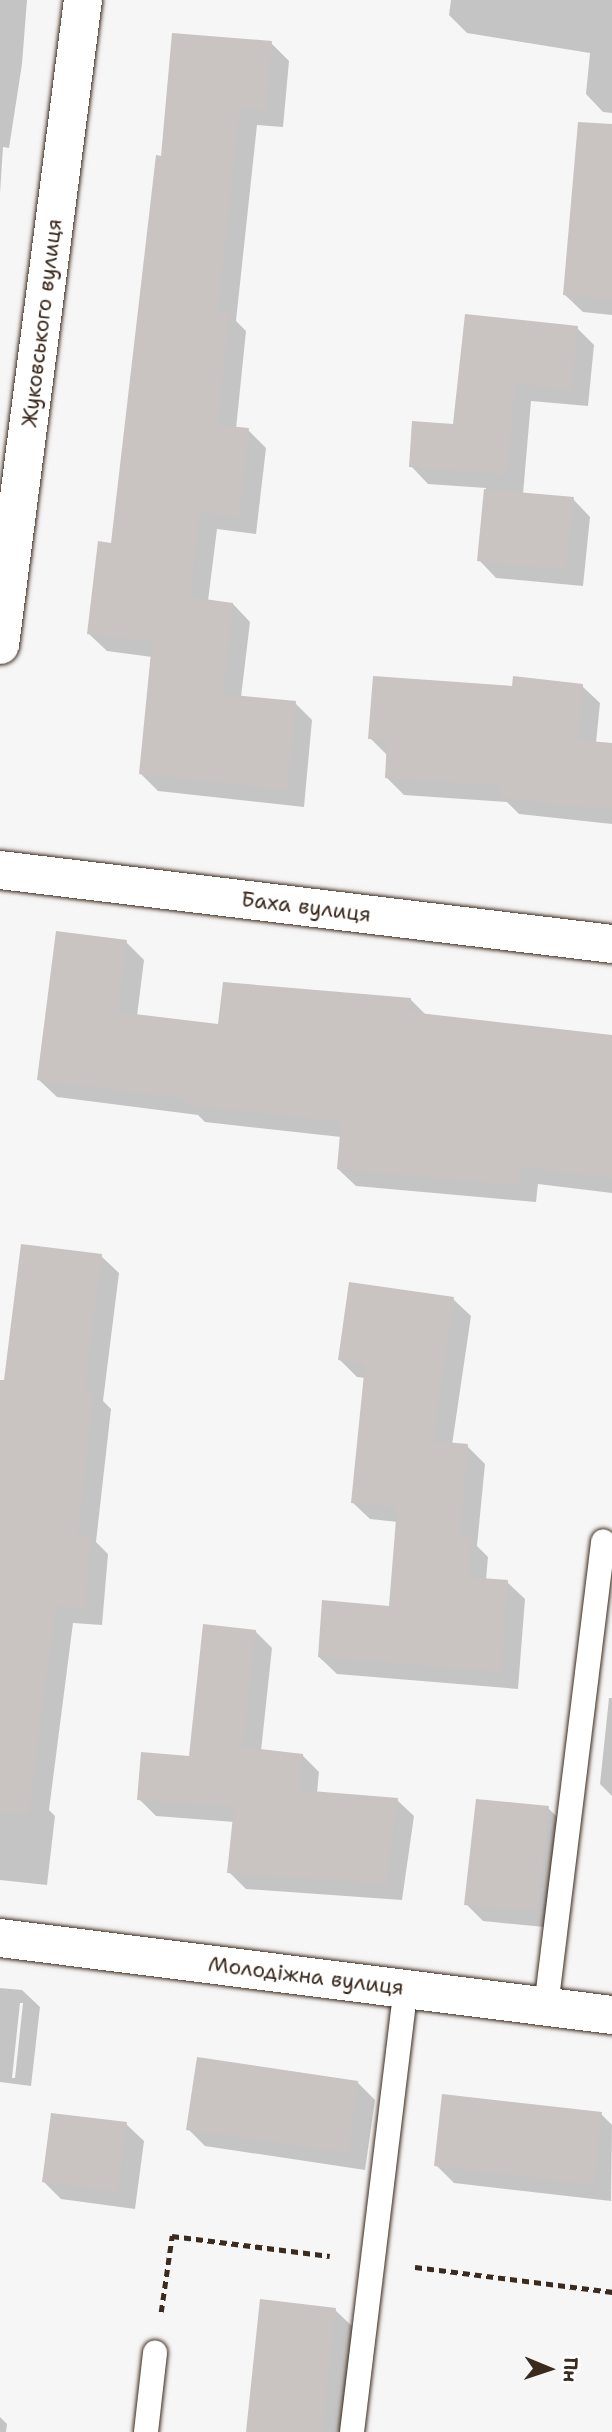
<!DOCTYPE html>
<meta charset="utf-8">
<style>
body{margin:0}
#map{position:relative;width:612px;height:2432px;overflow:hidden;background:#f7f6f6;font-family:"Shantell Sans",sans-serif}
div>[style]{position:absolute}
.shadow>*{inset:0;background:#0003}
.building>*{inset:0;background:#c9c3c1}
.path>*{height:4.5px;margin-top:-2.25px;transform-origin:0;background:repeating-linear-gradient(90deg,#3b2a1e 0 7px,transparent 0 12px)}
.roads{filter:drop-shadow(0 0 2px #3b2a1e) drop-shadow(0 0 2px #3b2a1e)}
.service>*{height:24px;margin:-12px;padding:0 12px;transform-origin:12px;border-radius:12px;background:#fff}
.minor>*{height:38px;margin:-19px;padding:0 19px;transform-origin:19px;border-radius:19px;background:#fff}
span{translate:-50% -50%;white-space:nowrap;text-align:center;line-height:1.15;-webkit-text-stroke:5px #fff;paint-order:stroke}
.street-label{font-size:21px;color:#3b2a1e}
.north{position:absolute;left:514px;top:2334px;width:70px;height:70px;-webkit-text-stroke:5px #fff;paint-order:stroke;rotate:92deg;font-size:19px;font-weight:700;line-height:28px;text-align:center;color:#3b2a1e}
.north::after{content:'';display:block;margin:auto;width:24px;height:32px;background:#3b2a1e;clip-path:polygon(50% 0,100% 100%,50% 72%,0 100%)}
</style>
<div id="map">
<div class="shadow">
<i style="clip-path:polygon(0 0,27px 0,22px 64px,9px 148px,3px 147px,0 194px)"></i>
<i style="clip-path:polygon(451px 0,612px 0,612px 113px,603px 112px,586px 94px,590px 53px,467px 33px,449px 15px)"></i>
<i style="clip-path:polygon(271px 43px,289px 61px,283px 127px,257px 125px,236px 321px,246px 331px,236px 429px,248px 430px,266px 448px,256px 534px,217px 529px,208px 601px,233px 604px,250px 622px,241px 697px,295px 703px,312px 720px,304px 807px,158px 791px,141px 774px,152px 657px,107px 651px,89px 634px,113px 545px,163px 158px)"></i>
<i style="clip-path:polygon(612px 208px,612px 315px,583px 312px,565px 295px)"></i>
<i style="clip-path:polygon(577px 328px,594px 345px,588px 406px,531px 401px,523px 494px,573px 499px,590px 517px,583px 586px,496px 578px,479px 560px,486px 488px,428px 484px,411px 466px)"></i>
<i style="clip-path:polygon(582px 686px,600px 703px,596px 743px,612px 745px,612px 824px,519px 814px,507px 802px,404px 795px,386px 777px,388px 756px,370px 738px,513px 688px)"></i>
<i style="clip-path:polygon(126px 942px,144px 960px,137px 1016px,219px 1025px,410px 999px,426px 1015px,612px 1037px,612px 1193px,538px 1184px,536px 1202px,356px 1186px,338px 1169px,341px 1137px,205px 1122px,198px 1115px,57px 1097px,39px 1080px)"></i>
<i style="clip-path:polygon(101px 1256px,119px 1273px,103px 1401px,111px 1409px,96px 1542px,108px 1554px,102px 1625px,73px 1623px,49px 1810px,55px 1816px,47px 1885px,0 1880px,0 1400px,6px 1382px)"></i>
<i style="clip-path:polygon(453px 1299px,471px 1316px,452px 1445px,467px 1446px,485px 1464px,477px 1546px,488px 1557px,486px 1580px,507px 1582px,525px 1599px,518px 1689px,337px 1674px,319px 1657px,391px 1608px,398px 1522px,370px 1519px,352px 1502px,365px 1378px,357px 1377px,339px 1359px)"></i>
<i style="clip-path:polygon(255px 1631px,272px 1648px,261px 1751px,302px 1755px,319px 1772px,317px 1793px,397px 1800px,414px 1816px,402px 1900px,246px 1889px,229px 1872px,234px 1822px,156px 1816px,139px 1799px,191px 1758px)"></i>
<i style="clip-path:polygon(609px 1698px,612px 1698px,612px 1796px,600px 1784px)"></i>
<i style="clip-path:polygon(548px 1808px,565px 1825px,555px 1928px,483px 1921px,466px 1904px)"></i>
<i style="clip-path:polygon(evenodd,0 1988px,22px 1990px,40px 2007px,31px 2086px,0 2082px,0 1988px,20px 2003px,23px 2003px,15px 2078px,12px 2078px,20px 2003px)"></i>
<i style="clip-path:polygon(357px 2082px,375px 2100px,365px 2170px,205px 2146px,188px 2129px)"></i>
<i style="clip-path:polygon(601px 2114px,612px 2125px,611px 2201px,454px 2183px,436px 2165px)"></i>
<i style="clip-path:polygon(126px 2124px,144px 2141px,135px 2209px,61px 2199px,44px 2182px)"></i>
<i style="clip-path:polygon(335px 2310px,353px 2327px,340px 2432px,247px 2432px)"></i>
<i style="clip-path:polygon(0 2417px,7px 2424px,6px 2432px,0 2432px)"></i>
</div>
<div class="building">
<i style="clip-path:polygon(172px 33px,272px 41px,266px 111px,240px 108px,218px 311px,229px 312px,218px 425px,249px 428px,239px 517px,200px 512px,190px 597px,233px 603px,223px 694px,296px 701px,287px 790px,139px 774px,152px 642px,87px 634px,98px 541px,111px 543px,156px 155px,161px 156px)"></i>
<i style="clip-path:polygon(578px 122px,612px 124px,612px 300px,563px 295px)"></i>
<i style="clip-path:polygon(465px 314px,578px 326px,572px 390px,515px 384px,507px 475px,409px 467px,412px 421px,453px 424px)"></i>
<i style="clip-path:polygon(484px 489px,574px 497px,566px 570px,477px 561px)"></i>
<i style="clip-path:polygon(373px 676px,512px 686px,513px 676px,583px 684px,578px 740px,612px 743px,612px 810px,500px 798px,501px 786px,385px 778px,387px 740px,368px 739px)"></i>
<i style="clip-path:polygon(56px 931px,127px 940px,118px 1012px,218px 1024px,223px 982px,411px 998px,410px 1012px,612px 1035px,612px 1178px,522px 1167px,519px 1186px,337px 1169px,341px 1122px,185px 1105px,186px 1099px,37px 1080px)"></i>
<i style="clip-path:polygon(21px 1244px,102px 1254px,85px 1389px,94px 1390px,78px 1534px,91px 1535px,85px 1609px,56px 1606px,29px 1814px,0 1812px,0 1380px,4px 1380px)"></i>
<i style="clip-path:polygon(349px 1282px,454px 1297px,433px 1441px,468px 1444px,460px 1537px,471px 1538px,468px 1577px,508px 1580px,501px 1672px,318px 1657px,322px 1600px,389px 1606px,397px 1507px,351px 1503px,365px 1364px,338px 1360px)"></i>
<i style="clip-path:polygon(203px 1624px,256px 1630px,243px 1747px,303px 1754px,299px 1790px,398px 1798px,386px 1884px,227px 1873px,234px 1807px,137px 1800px,141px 1752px,189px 1756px)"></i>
<i style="clip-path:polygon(476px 1799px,549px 1806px,538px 1911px,464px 1905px)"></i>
<i style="clip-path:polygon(197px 2057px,358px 2081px,348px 2153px,186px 2130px)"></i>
<i style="clip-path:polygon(442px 2094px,602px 2112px,594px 2185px,434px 2166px)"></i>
<i style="clip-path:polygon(51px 2113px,127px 2122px,118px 2192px,42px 2182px)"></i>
<i style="clip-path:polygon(260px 2299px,336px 2308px,322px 2432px,246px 2432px)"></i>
</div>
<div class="path">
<i style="left:415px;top:2267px;width:199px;rotate:7.2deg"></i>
<i style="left:161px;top:2312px;width:77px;rotate:-81.8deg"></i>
<i style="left:172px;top:2236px;width:159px;rotate:7.2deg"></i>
</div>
<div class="roads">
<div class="service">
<i style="left:546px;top:2007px;width:469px;rotate:-83deg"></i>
<i style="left:146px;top:2432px;width:80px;rotate:-83.5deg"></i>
<i style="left:352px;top:2432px;width:446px;rotate:-83.1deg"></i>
</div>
<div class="minor">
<i style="left:0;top:645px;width:650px;rotate:-82.67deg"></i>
<i style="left:0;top:870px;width:616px;rotate:6.89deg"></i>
<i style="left:0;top:1938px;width:617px;rotate:7.17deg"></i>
</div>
</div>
<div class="street-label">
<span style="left:42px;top:323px;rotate:-83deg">Жуковського вулиця</span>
<span style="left:306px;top:907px;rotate:7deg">Баха вулиця</span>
<span style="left:306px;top:1976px;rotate:7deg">Молодіжна вулиця</span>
</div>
<div class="north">Пн</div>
</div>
